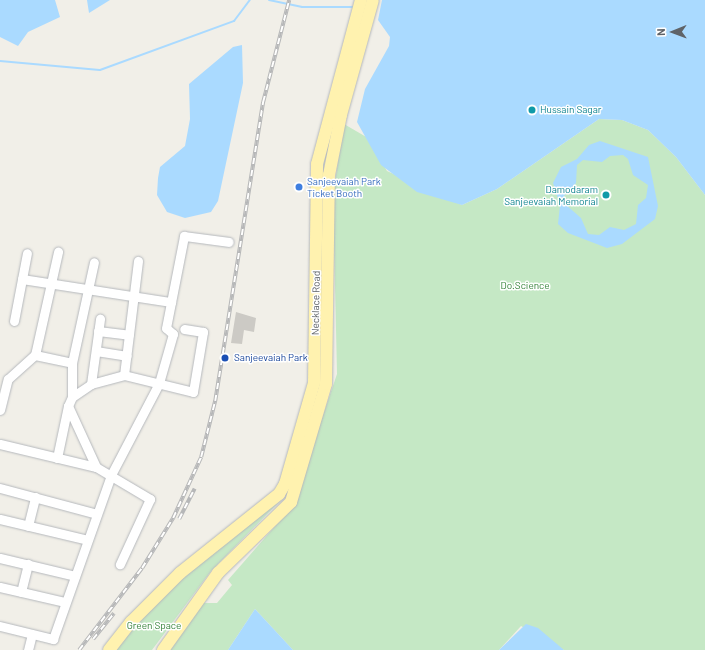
<!DOCTYPE html>
<style>
body{margin:0}
#map{position:relative;width:705px;height:650px;overflow:hidden;background:#f1efe8;font-family:Barlow,sans-serif}
div>[style]{position:absolute}
.green>*{inset:0;background:#c5e8c5}
.water>*{inset:0;background:#aadaff}
.stream>*{height:2px;margin:-1px;padding:0 1px;transform-origin:1px;border-radius:1px;background:#aadaff}
.building>*{inset:0;background:#cccac5}
.roads{filter:drop-shadow(0 0 1px #b5b8bc) drop-shadow(0 0 1px #b5b8bc)}
.minor>*{height:9px;margin:-4.5px;padding:0 4.5px;transform-origin:4.5px;border-radius:4.5px;background:#fff}
.major>*{height:12px;margin:-6px;padding:0 6px;transform-origin:6px;border-radius:6px;background:#fff2af}
.rail>*{height:3.5px;margin-top:-1.75px;transform-origin:0;background:repeating-linear-gradient(90deg,#fff 0 6px,#b6b7b8 0 12px);box-sizing:border-box;border-block:1px solid #b6b7b8}
.dots>*{width:11px;height:11px;translate:-50% -50%;box-sizing:border-box;border:2px solid #fff;border-radius:50%}
span{translate:-50% -50%;white-space:nowrap;text-align:center;line-height:1.15;-webkit-text-stroke:3px #fff;paint-order:stroke}
.culture-label{font-size:10px;color:#0d838f}
.left{translate:0 -50%;text-align:left}
.right{translate:-100% -50%;text-align:right}
.shop-label{font-size:10px;color:#366cbe}
.park-label{font-size:10px;color:#348238}
.street-label{font-size:10px;color:#5f6368}
.transit-label{font-size:10px;color:#164399}
.north{position:absolute;left:653px;top:12px;width:40px;height:40px;-webkit-text-stroke:3px #fff;paint-order:stroke;rotate:269deg;font-size:11px;font-weight:700;line-height:16px;text-align:center;color:#5f6368}
.north::after{content:'';display:block;margin:auto;width:14px;height:18px;background:#5f6368;clip-path:polygon(50% 0,100% 100%,50% 72%,0 100%)}
</style>
<div id="map">
<div class="green">
<i style="clip-path:polygon(599px 119px,622px 120px,648px 130px,676px 157px,705px 195px,705px 650px,564px 650px,521px 626px,499px 650px,293px 650px,255px 609px,228px 650px,169px 650px,202px 603px,217px 603px,232px 585px,228px 580px,292px 507px,337px 374px,333px 194px,344px 124px,368px 138px,387px 171px,462px 205px,497px 189px)"></i>
<i style="clip-path:polygon(282px 499px,211px 571px,152px 650px,113px 650px,176px 581px)"></i>
</div>
<div class="water">
<i style="clip-path:polygon(0 0,55px 0,60px 17px,28px 32px,18px 46px,0 37px)"></i>
<i style="clip-path:polygon(87px 0,110px 0,89px 13px)"></i>
<i style="clip-path:polygon(382px 0,705px 0,705px 195px,676px 157px,648px 130px,622px 120px,599px 119px,497px 189px,462px 205px,417px 192px,381px 165px,357px 122px,365px 89px,389px 46px,390px 37px,378px 20px)"></i>
<i style="clip-path:polygon(242px 45px,243px 83px,218px 201px,211px 212px,185px 218px,167px 212px,157px 195px,158px 178px,160px 167px,185px 146px,190px 119px,189px 84px,233px 47px)"></i>
<i style="clip-path:polygon(evenodd,600px 141px,648px 157px,658px 206px,655px 219px,622px 244px,607px 248px,568px 233px,558px 224px,560px 205px,553px 183px,561px 167px,577px 159px,589px 145px,600px 141px,623px 155px,628px 159px,633px 175px,648px 185px,646px 198px,638px 205px,636px 224px,624px 230px,610px 227px,599px 235px,588px 234px,581px 218px,565px 204px,564px 196px,576px 183px,577px 165px,583px 160px,602px 162px,610px 156px,623px 155px)"></i>
<i style="clip-path:polygon(255px 609px,293px 650px,228px 650px)"></i>
<i style="clip-path:polygon(526px 624px,538px 628px,564px 650px,499px 650px)"></i>
</div>
<div class="stream">
<i style="left:269px;top:0;width:34px;rotate:12deg"></i>
<i style="left:302px;top:7px;width:52px"></i>
<i style="left:0;top:61px;width:100px;rotate:5.1deg"></i>
<i style="left:100px;top:70px;width:143px;rotate:-20.1deg"></i>
<i style="left:234px;top:21px;width:26px;rotate:-53deg"></i>
</div>
<div class="building">
<i style="clip-path:polygon(236px 312px,256px 318px,254px 332px,244px 330px,242px 344px,231px 343px)"></i>
</div>
<div class="roads">
<div class="minor">
<i style="left:22px;top:279px;width:151px;rotate:8.8deg"></i>
<i style="left:14px;top:321px;width:69px;rotate:-79.2deg"></i>
<i style="left:98px;top:331px;width:31px;rotate:7deg"></i>
<i style="left:96px;top:351px;width:31px;rotate:9deg"></i>
<i style="left:35px;top:355px;width:38px;rotate:12deg"></i>
<i style="left:72px;top:363px;width:34px;rotate:90deg"></i>
<i style="left:72px;top:397px;width:10px;rotate:114deg"></i>
<i style="left:68px;top:406px;width:67px;rotate:65.3deg"></i>
<i style="left:72px;top:363px;width:103px;rotate:-77.7deg"></i>
<i style="left:124px;top:375px;width:115px;rotate:-83deg"></i>
<i style="left:91px;top:384px;width:66px;rotate:-82.1deg"></i>
<i style="left:72px;top:397px;width:23px;rotate:-34deg"></i>
<i style="left:91px;top:384px;width:34px;rotate:-15deg"></i>
<i style="left:124px;top:375px;width:71px;rotate:13.8deg"></i>
<i style="left:193px;top:392px;width:61px;rotate:-80.5deg"></i>
<i style="left:203px;top:332px;width:19px;rotate:-171deg"></i>
<i style="left:0;top:410px;width:32px;rotate:-76deg"></i>
<i style="left:8px;top:379px;width:36px;rotate:-42deg"></i>
<i style="left:35px;top:355px;width:106px;rotate:-77.4deg"></i>
<i style="left:0;top:444px;width:99px;rotate:13.5deg"></i>
<i style="left:96px;top:467px;width:63px;rotate:30.7deg"></i>
<i style="left:150px;top:499px;width:72px;rotate:114.8deg"></i>
<i style="left:57px;top:458px;width:53px;rotate:-78.1deg"></i>
<i style="left:0;top:488px;width:100px;rotate:15deg"></i>
<i style="left:0;top:519px;width:90px;rotate:13.4deg"></i>
<i style="left:28px;top:526px;width:30px;rotate:-76deg"></i>
<i style="left:0;top:558px;width:77px;rotate:13.5deg"></i>
<i style="left:0;top:587px;width:67px;rotate:13deg"></i>
<i style="left:21px;top:592px;width:29px;rotate:-76deg"></i>
<i style="left:0;top:626px;width:55px;rotate:13.8deg"></i>
<i style="left:53px;top:639px;width:174px;rotate:-70.5deg"></i>
<i style="left:111px;top:475px;width:104px;rotate:-62.4deg"></i>
<i style="left:159px;top:383px;width:51px;rotate:-74.1deg"></i>
<i style="left:173px;top:334px;width:9px;rotate:-139deg"></i>
<i style="left:166px;top:328px;width:94px;rotate:-78.9deg"></i>
<i style="left:184px;top:236px;width:45px;rotate:7.6deg"></i>
<i style="left:28px;top:650px;width:16px;rotate:-76deg"></i>
</div>
<div class="major">
<i style="left:109px;top:650px;width:36px;rotate:-52deg"></i>
<i style="left:131px;top:622px;width:69px;rotate:-45deg"></i>
<i style="left:180px;top:573px;width:127px;rotate:-38.6deg"></i>
<i style="left:279px;top:494px;width:12px;rotate:-59deg"></i>
<i style="left:285px;top:484px;width:105px;rotate:-74deg"></i>
<i style="left:314px;top:383px;width:219px;rotate:-89.2deg"></i>
<i style="left:317px;top:164px;width:170px;rotate:-75deg"></i>
<i style="left:163px;top:650px;width:95px;rotate:-54.5deg"></i>
<i style="left:218px;top:573px;width:102px;rotate:-44.2deg"></i>
<i style="left:291px;top:502px;width:123px;rotate:-73.5deg"></i>
<i style="left:326px;top:384px;width:209px;rotate:-89.2deg"></i>
<i style="left:329px;top:175px;width:61px;rotate:-78.7deg"></i>
<i style="left:341px;top:115px;width:119px;rotate:-74.5deg"></i>
</div>
</div>
<div class="rail">
<i style="left:179px;top:519px;width:34px;rotate:-63deg"></i>
<i style="left:93px;top:639px;width:33px;rotate:-51deg"></i>
<i style="left:79px;top:650px;width:103px;rotate:-52.5deg"></i>
<i style="left:142px;top:568px;width:59px;rotate:-58.2deg"></i>
<i style="left:173px;top:518px;width:67px;rotate:-65.3deg"></i>
<i style="left:201px;top:457px;width:58px;rotate:-76deg"></i>
<i style="left:215px;top:401px;width:303px;rotate:-80.9deg"></i>
<i style="left:263px;top:102px;width:105px;rotate:-75.7deg"></i>
</div>
<div class="dots">
<i style="left:532px;top:110px;background:#0f9aa8"></i>
<i style="left:299px;top:187px;background:#3f7fe0"></i>
<i style="left:606px;top:195px;background:#0f9aa8"></i>
<i style="left:225px;top:358px;background:#1a4fb4"></i>
</div>
<div class="culture-label">
<span class="left" style="left:540px;top:110px">Hussain Sagar</span>
<span class="right" style="left:598px;top:195px">Damodaram<br>Sanjeevaiah Memorial</span>
</div>
<div class="shop-label">
<span class="left" style="left:307px;top:187px">Sanjeevaiah Park<br>Ticket Booth</span>
</div>
<div class="park-label">
<span style="left:525px;top:286px">Do.Science</span>
<span style="left:154px;top:626px">Green Space</span>
</div>
<div class="street-label">
<span style="left:316px;top:303px;rotate:-89deg">Necklace Road</span>
</div>
<div class="transit-label">
<span class="left" style="left:234px;top:358px">Sanjeevaiah Park</span>
</div>
<div class="north">N</div>
</div>
